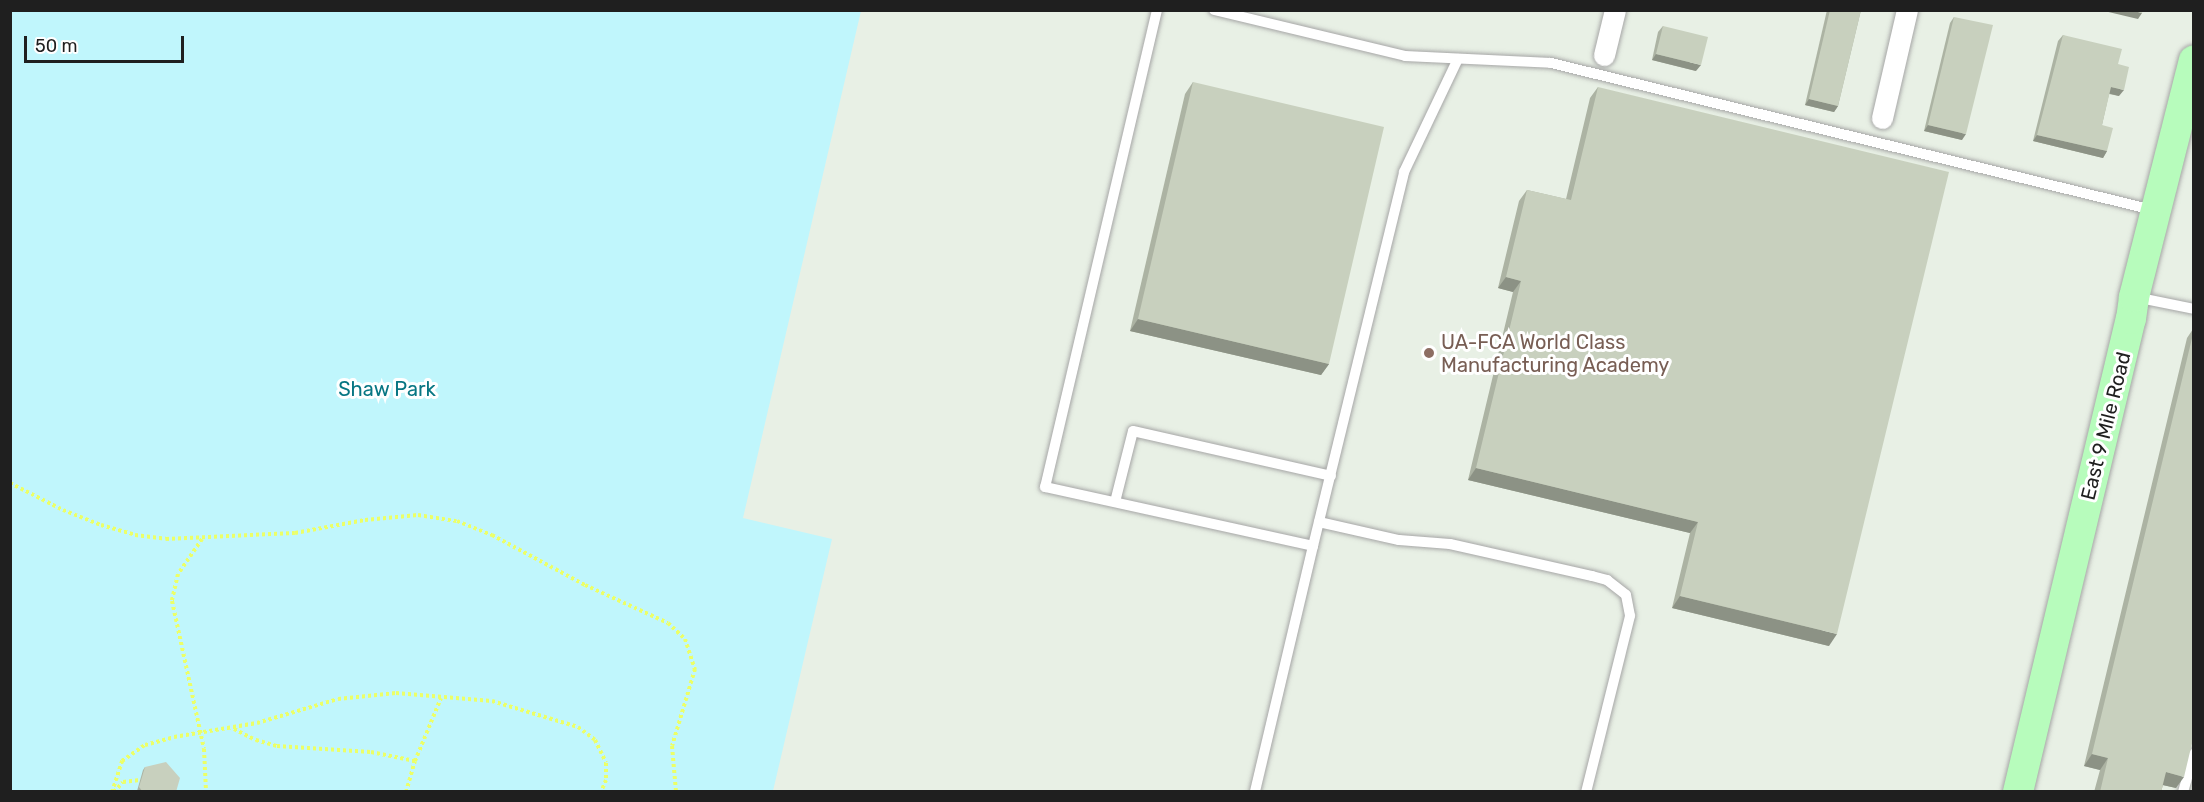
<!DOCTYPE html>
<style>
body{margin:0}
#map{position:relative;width:2204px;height:802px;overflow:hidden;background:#e8f0e5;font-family:Rubik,sans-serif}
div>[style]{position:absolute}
.park>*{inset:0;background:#c0f6fc}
.path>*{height:4px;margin-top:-2px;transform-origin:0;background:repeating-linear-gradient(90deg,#ecff67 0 3px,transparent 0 6px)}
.roads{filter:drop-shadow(0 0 2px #a6a6a6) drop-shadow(0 0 2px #a6a6a6)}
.lane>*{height:10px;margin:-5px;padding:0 5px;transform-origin:5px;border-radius:5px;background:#fff}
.street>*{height:21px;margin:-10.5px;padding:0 10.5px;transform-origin:10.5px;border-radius:10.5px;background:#fff}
.secondary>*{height:30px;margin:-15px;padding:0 15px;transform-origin:15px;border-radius:15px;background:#b7fcbc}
.wall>*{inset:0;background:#acb3a3}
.shaded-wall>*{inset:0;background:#8c9285}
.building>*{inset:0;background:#c8d0be}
.dots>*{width:16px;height:16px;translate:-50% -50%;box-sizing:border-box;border:3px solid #fff;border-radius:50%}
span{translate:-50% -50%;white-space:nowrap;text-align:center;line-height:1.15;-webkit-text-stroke:6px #fff;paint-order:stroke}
.education-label{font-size:20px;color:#785e54}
.left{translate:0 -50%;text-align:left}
.park-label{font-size:20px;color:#077683}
.street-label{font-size:20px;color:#1f1f1f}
.frame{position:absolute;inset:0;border:12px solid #1f1f1f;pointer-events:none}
.scale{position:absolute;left:24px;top:36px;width:160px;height:27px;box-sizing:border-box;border:3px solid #1f1f1f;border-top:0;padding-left:8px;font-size:18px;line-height:21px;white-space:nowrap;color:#1f1f1f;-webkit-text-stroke:4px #fff;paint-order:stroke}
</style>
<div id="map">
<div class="park">
<i style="clip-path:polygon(10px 11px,861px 11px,743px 518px,832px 539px,773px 791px,11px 791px)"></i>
</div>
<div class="path">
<i style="left:10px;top:483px;width:59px;rotate:27deg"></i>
<i style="left:63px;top:510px;width:41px;rotate:21.5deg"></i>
<i style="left:101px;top:525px;width:35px;rotate:16deg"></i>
<i style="left:135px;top:535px;width:31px;rotate:7deg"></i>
<i style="left:166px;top:539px;width:129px;rotate:-2.7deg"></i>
<i style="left:295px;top:533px;width:71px;rotate:-10.5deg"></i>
<i style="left:365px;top:520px;width:53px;rotate:-5.4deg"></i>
<i style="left:418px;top:515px;width:39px;rotate:9deg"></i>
<i style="left:457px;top:521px;width:38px;rotate:22deg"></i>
<i style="left:492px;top:535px;width:106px;rotate:28.3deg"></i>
<i style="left:585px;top:585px;width:91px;rotate:24.6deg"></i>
<i style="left:668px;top:623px;width:23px;rotate:43deg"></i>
<i style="left:685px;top:639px;width:32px;rotate:72deg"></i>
<i style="left:695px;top:669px;width:80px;rotate:106.6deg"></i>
<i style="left:672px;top:746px;width:46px;rotate:85deg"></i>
<i style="left:202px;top:539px;width:42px;rotate:124.4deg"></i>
<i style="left:178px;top:574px;width:28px;rotate:103deg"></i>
<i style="left:172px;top:601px;width:151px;rotate:77.8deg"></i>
<i style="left:204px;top:749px;width:43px;rotate:87.3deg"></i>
<i style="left:234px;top:729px;width:25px;rotate:27deg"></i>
<i style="left:256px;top:740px;width:22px;rotate:16deg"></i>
<i style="left:277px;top:746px;width:94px;rotate:3.7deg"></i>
<i style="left:371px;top:752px;width:45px;rotate:11.6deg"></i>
<i style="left:112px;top:792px;width:33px;rotate:-72deg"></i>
<i style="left:122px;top:761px;width:28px;rotate:-35deg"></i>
<i style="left:145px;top:745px;width:30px;rotate:-15deg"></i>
<i style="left:174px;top:737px;width:84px;rotate:-9.6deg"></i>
<i style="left:257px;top:723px;width:84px;rotate:-16.5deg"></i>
<i style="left:338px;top:699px;width:58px;rotate:-5.9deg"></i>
<i style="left:396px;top:693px;width:96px;rotate:4.8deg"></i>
<i style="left:492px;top:701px;width:90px;rotate:16.8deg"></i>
<i style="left:578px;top:727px;width:21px;rotate:37deg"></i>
<i style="left:595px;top:740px;width:25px;rotate:64deg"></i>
<i style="left:606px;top:763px;width:17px;rotate:90deg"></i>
<i style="left:606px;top:780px;width:13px;rotate:113deg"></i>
<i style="left:114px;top:792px;width:13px;rotate:-48deg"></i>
<i style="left:123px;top:782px;width:17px;rotate:-7deg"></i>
<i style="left:406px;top:792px;width:32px;rotate:-74deg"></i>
<i style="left:415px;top:761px;width:68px;rotate:-67.6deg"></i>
</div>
<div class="roads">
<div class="lane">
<i style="left:1157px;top:10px;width:490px;rotate:103.2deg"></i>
<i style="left:1045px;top:487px;width:274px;rotate:12.4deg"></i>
<i style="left:1313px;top:546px;width:253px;rotate:103.3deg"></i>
<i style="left:1214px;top:10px;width:196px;rotate:13.5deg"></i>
<i style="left:1405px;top:56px;width:146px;rotate:2.7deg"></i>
<i style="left:1551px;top:63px;width:620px;rotate:13.72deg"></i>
<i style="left:2135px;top:297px;width:60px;rotate:11.5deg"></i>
<i style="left:1115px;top:502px;width:73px;rotate:-75.8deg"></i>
<i style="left:1133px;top:431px;width:203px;rotate:12.8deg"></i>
<i style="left:1319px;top:522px;width:82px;rotate:12.7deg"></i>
<i style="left:1399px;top:540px;width:51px;rotate:4.5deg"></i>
<i style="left:1450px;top:544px;width:146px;rotate:12.7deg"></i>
<i style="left:1592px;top:576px;width:16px;rotate:15deg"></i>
<i style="left:1607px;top:580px;width:24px;rotate:38deg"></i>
<i style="left:1626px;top:595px;width:21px;rotate:79deg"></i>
<i style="left:1630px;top:616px;width:181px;rotate:104deg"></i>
<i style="left:1313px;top:546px;width:385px;rotate:-76.3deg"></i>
<i style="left:1404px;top:172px;width:125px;rotate:-64.5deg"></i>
<i style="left:2183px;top:792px;width:40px;rotate:-74deg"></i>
</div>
<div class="street">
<i style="left:1604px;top:55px;width:46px;rotate:-76.3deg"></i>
<i style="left:1882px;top:118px;width:111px;rotate:-77deg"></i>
</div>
<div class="secondary">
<i style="left:2018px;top:792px;width:486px;rotate:-76.6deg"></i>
<i style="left:2131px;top:319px;width:22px;rotate:-82deg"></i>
<i style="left:2134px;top:297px;width:244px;rotate:-75.8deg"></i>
</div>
</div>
<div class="wall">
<i style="clip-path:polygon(1827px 10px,1861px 10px,1838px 106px,1834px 112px,1805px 105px)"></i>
<i style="clip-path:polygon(1954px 17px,1962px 140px,1924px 131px,1950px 23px)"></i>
<i style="clip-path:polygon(1663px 26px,1696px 71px,1652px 60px,1658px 32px)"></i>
<i style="clip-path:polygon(2063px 35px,2118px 64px,2119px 96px,2109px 94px,2102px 125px,2107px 151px,2103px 158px,2033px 141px,2058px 41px)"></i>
<i style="clip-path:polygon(1193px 82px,1329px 364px,1321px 375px,1130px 331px,1185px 94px)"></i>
<i style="clip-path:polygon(1598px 87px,1829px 646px,1672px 608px,1690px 533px,1468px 480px,1513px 292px,1498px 288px,1519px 201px,1527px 190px,1566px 199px,1590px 98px)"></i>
<i style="clip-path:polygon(2193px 329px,2193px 739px,2176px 788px,2163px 785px,2161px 792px,2094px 792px,2100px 770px,2084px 766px,2187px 338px)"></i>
<i style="clip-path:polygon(145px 767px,176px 792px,138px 792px,137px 791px,143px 770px)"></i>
</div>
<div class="shaded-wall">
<i style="clip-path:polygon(2100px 10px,2130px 10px,2142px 13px,2138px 19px)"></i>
<i style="clip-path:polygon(1656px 54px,1701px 65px,1696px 71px,1652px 60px)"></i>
<i style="clip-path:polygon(2111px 87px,2124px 90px,2119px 96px,2107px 93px)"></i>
<i style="clip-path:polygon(1809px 99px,1838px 106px,1834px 112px,1805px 105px)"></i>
<i style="clip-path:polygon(1928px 125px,1966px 134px,1962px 140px,1924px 131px)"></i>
<i style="clip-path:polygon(2037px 135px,2107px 151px,2103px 158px,2033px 141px)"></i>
<i style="clip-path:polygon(1506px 277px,1521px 281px,1513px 292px,1498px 288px)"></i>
<i style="clip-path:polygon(1138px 319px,1329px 364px,1321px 375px,1130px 331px)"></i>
<i style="clip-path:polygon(1476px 468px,1698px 522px,1690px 533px,1468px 480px)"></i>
<i style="clip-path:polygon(1680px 596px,1837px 634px,1829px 646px,1672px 608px)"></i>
<i style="clip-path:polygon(2092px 754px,2108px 758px,2100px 770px,2084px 766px)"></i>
<i style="clip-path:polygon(2166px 772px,2184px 777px,2176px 788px,2158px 784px)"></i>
</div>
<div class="building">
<i style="clip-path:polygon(1830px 10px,1861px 10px,1838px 106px,1809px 99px)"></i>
<i style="clip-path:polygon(2130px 10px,2143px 10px,2142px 13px)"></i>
<i style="clip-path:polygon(1954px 17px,1993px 25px,1966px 134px,1928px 125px)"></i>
<i style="clip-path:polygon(1663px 26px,1708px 37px,1701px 65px,1656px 54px)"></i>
<i style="clip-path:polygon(2063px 35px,2122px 49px,2118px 64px,2129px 67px,2124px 90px,2111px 87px,2102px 125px,2113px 128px,2107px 151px,2037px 135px)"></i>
<i style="clip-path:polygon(1193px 82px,1384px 127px,1329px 364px,1138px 319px)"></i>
<i style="clip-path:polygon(1598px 87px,1949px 172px,1837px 634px,1680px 596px,1698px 522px,1476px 468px,1521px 281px,1506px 277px,1527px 190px,1571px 200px)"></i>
<i style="clip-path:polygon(2193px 334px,2193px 739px,2184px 777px,2166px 772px,2161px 792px,2100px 792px,2108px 758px,2092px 754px)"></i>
<i style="clip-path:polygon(166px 762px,180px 778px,176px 792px,143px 792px,139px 787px,145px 767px)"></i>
</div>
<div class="dots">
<i style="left:1429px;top:353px;background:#8d6e63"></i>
</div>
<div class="education-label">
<span class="left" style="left:1441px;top:354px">UA-FCA World Class<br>Manufacturing Academy</span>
</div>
<div class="park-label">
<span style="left:387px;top:389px">Shaw Park</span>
</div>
<div class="street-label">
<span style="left:2106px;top:426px;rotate:-76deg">East 9 Mile Road</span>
</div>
<div class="frame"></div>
<div class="scale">50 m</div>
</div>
